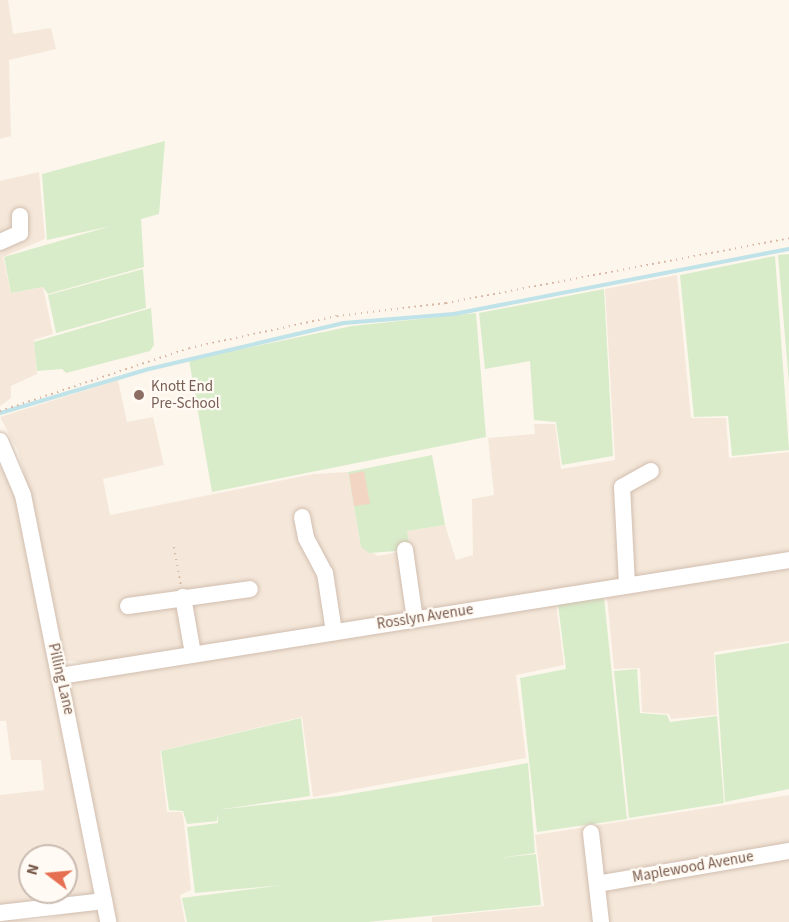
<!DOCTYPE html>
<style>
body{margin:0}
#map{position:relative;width:789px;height:922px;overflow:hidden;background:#fdf6ec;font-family:"Source Sans 3",sans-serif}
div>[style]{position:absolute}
.residential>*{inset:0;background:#f5e8da}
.green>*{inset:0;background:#d8ecc9}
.stream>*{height:4px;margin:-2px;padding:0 2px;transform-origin:2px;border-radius:2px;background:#bfe3e8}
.building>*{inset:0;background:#f3d5c3}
.path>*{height:2px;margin-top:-1px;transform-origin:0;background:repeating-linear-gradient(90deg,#d9b8a5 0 1.5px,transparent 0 6px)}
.roads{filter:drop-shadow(0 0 2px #d1beb0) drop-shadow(0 0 2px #d1beb0)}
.minor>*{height:16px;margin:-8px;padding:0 8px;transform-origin:8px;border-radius:8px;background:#fff}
.dots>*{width:16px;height:16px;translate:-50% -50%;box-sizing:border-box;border:3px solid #fffaf3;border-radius:50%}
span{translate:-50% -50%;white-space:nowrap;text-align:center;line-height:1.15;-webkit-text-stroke:4.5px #fffaf3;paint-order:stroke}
.education-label{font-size:15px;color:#785e54}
.left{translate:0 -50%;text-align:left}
.street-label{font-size:15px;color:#7a5c4d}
.north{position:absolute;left:18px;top:844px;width:60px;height:60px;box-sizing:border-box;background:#fffaf3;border:2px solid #cabbb1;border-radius:50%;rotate:286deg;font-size:16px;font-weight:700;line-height:24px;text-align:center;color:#7a5c4d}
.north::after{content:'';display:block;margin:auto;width:21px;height:27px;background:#e76f51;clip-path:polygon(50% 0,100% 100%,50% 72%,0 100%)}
</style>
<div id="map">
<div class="residential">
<i style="clip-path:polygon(0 0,8px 0,13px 34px,51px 28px,56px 49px,9px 60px,11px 136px,0 139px)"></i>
<i style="clip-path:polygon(39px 172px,45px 239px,3px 257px,11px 293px,43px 287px,53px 334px,34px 340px,37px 374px,11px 386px,11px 398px,0 406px,0 181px)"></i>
<i style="clip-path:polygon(677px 275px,691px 418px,726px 418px,729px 458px,789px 452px,789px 552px,91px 664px,64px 660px,37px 521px,18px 451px,0 417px,118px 380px,127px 422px,153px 417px,164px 465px,103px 479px,110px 515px,313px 474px,348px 472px,361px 547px,378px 556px,409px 550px,407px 531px,445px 525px,456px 560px,473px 555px,472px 499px,494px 495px,488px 438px,535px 434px,534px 424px,555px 424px,561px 469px,615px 460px,605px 289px)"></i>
<i style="clip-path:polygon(evenodd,0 463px,20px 511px,96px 886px,92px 896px,15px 907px,13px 920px,40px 920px,91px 908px,97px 910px,100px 922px,0 922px,0 795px,44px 790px,41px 760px,11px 760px,6px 721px,0 721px,0 463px,30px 856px,66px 856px,66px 892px,30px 892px,30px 856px)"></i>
<i style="clip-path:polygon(789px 567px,789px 641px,714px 652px,717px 715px,671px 719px,669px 714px,642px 712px,640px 668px,614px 669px,607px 597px)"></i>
<i style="clip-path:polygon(556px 603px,564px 665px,516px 675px,526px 758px,313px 797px,302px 717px,160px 751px,167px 812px,182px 812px,184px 822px,191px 890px,180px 895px,185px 922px,117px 922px,66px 679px)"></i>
<i style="clip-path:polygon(789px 795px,789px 922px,432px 922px,432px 917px,544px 906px,535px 835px)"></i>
</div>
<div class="green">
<i style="clip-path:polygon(165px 141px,159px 214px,141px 219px,144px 267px,48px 294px,43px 287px,11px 293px,4px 257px,111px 226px,47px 240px,42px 174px)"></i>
<i style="clip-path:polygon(789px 254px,789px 383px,778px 255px)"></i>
<i style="clip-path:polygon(775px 256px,789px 450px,732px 456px,728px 416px,694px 417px,680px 275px)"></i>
<i style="clip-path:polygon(143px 269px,146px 308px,56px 333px,48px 295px)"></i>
<i style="clip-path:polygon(604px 289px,613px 456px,562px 465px,556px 422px,534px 420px,530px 361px,485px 369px,479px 313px)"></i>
<i style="clip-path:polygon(151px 308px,154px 345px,150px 351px,66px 373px,62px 369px,37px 371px,34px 342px)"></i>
<i style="clip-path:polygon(476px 313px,486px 437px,212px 492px,189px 360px,352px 326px)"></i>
<i style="clip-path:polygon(432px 455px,445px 525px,407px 531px,410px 550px,369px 553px,361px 547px,348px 472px)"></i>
<i style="clip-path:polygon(604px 598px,627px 819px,537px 832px,520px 678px,566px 669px,558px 604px)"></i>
<i style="clip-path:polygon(789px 643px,789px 789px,725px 802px,715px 655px)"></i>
<i style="clip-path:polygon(637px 669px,640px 713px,667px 715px,670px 722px,717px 716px,724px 803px,629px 818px,614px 671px)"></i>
<i style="clip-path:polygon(301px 718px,310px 796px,217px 810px,339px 796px,528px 763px,535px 853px,500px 858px,536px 854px,541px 905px,367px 922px,187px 922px,182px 898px,283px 885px,195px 893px,187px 827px,218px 823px,218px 812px,217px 821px,187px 824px,183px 811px,169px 810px,161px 751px)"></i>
</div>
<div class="stream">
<i style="left:0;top:413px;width:155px;rotate:-16.5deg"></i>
<i style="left:149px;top:369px;width:200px;rotate:-13.3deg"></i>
<i style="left:344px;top:323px;width:110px;rotate:-4.7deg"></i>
<i style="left:454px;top:314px;width:341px;rotate:-11deg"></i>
</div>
<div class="building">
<i style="clip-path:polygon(364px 471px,370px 504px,354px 506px,349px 474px)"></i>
</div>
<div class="path">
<i style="left:0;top:411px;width:199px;rotate:-18.4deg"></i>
<i style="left:189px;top:348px;width:151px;rotate:-12.2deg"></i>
<i style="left:337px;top:316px;width:110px;rotate:-6.8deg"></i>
<i style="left:446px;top:303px;width:349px;rotate:-10.7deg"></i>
<i style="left:174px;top:547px;width:39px;rotate:80deg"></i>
</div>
<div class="roads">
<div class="minor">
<i style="left:0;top:242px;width:22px;rotate:-24deg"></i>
<i style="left:20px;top:233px;width:17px;rotate:-90deg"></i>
<i style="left:0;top:441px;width:59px;rotate:66.9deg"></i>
<i style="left:23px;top:495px;width:435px;rotate:78.7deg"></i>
<i style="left:302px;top:517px;width:21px;rotate:79deg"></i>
<i style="left:306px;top:538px;width:40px;rotate:62deg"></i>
<i style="left:325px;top:573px;width:60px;rotate:81.3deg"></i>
<i style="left:405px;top:550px;width:70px;rotate:81.8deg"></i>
<i style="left:627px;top:585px;width:98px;rotate:-92.9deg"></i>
<i style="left:622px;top:487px;width:33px;rotate:-29deg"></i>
<i style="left:183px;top:597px;width:58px;rotate:80deg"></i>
<i style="left:128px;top:606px;width:123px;rotate:-7.9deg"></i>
<i style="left:60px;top:676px;width:738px;rotate:-9.04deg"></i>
<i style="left:591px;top:833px;width:90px;rotate:83.6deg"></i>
<i style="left:597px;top:884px;width:195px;rotate:-9.8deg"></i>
<i style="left:0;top:913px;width:105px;rotate:-6.6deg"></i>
</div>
</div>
<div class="dots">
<i style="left:139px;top:395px;background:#8d6e63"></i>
</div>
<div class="education-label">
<span class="left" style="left:151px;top:395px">Knott End<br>Pre-School</span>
</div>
<div class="street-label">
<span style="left:425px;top:617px;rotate:-9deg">Rosslyn Avenue</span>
<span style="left:61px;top:679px;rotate:77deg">Pilling Lane</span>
<span style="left:693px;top:867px;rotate:-10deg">Maplewood Avenue</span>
</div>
<div class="north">N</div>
</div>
